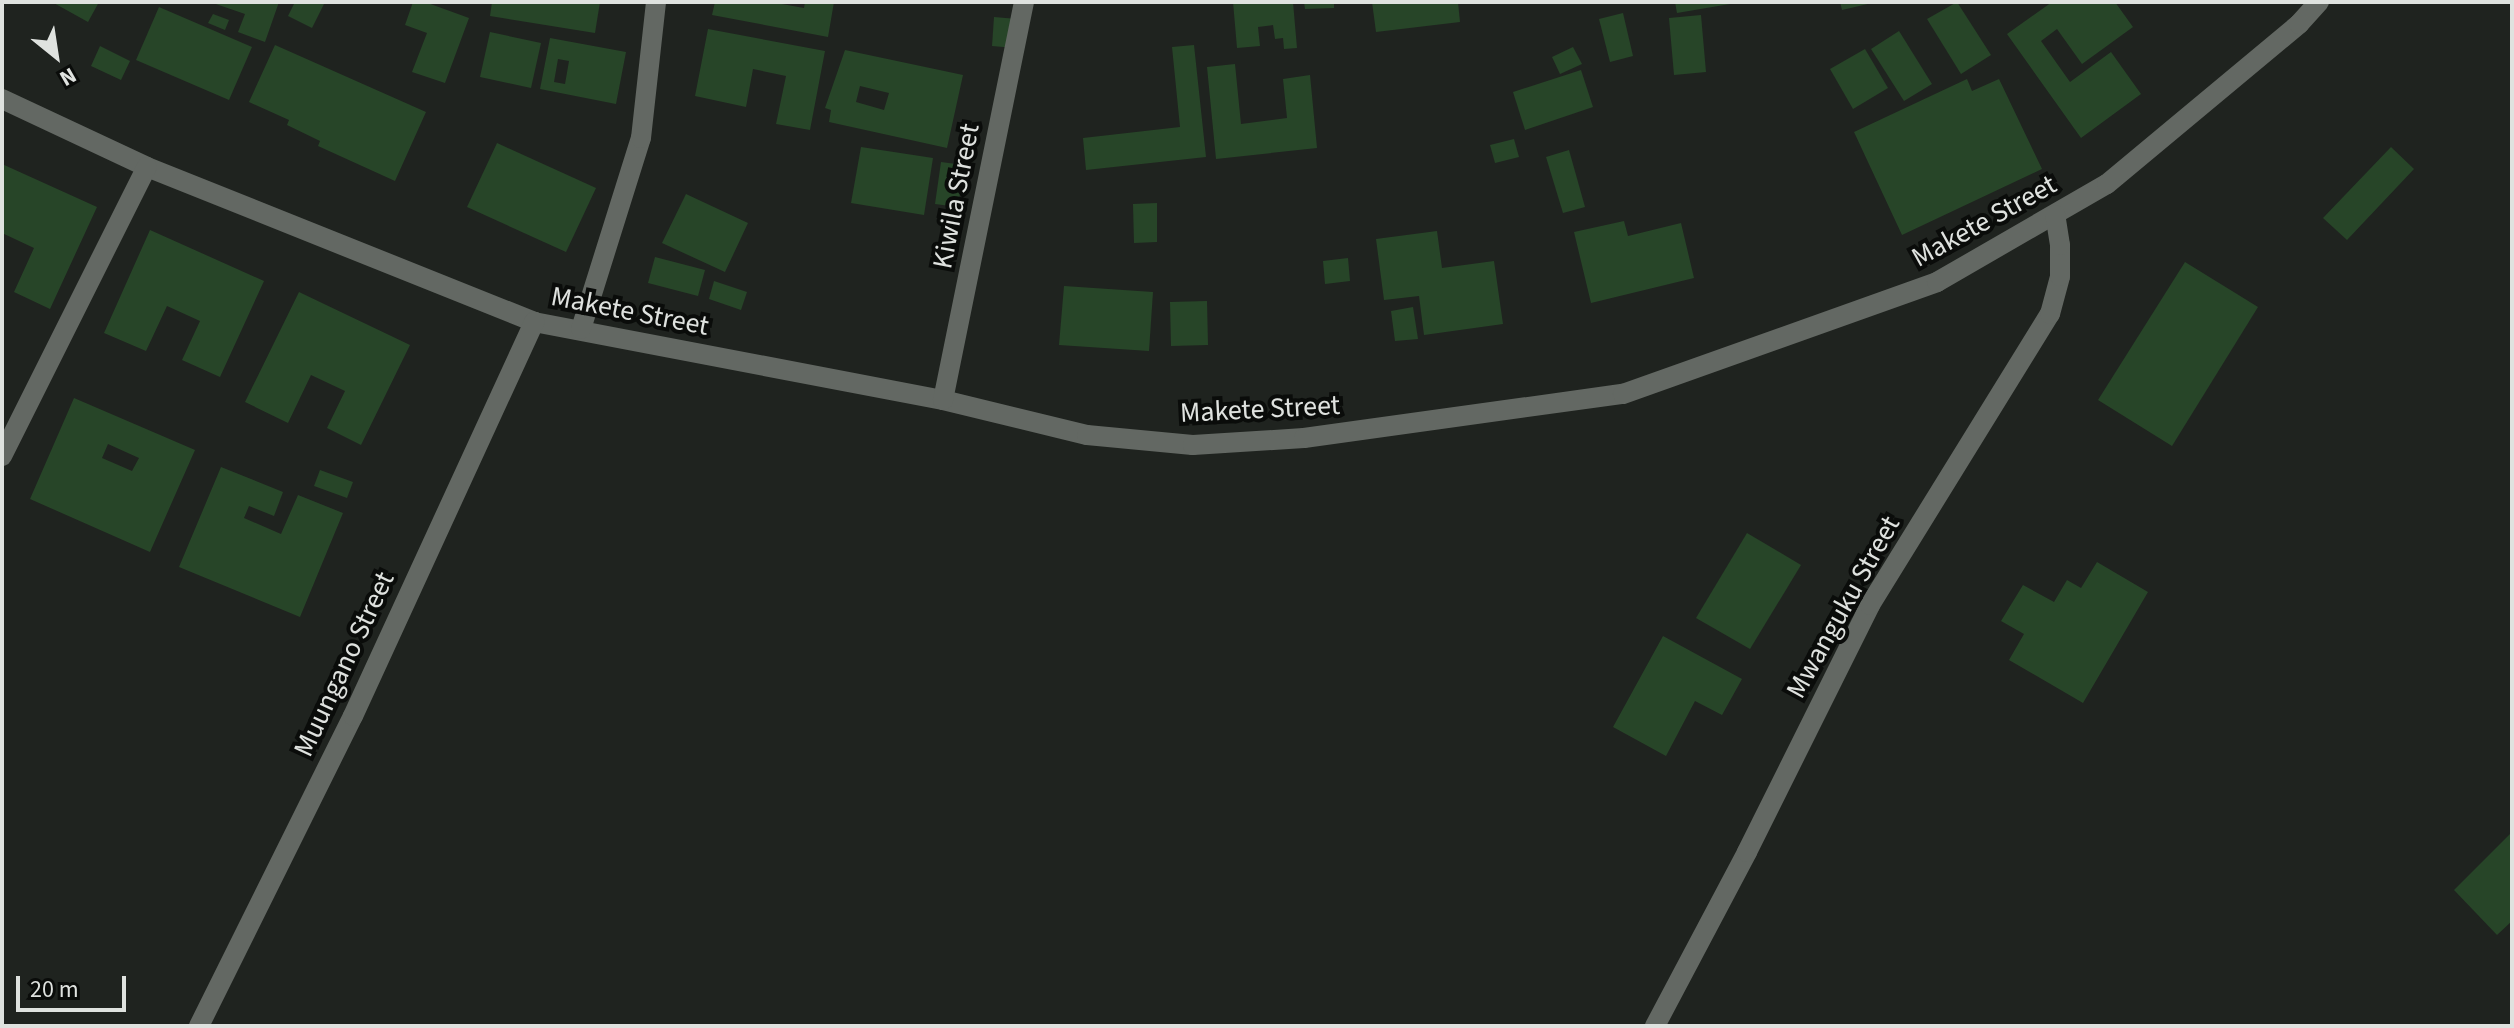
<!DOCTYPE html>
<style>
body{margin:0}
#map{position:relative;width:2514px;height:1028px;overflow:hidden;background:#1f231f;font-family:"Source Sans 3",sans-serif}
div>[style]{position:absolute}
.building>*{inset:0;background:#274528}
.minor>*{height:20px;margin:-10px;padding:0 10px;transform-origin:10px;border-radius:10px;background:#636863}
span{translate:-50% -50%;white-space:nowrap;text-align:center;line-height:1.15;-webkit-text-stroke:8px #0a0c0a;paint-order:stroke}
.street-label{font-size:28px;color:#dfe2df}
.frame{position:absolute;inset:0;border:4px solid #dfe2df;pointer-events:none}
.north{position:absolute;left:16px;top:16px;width:80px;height:80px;-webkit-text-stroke:6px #0a0c0a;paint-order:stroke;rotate:150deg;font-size:22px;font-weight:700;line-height:32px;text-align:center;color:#dfe2df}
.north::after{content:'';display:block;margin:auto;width:28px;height:36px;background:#dfe2df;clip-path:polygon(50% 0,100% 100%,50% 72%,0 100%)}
.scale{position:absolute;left:16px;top:976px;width:110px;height:36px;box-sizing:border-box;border:4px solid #dfe2df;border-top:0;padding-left:10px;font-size:24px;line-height:28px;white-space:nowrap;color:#dfe2df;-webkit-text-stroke:6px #0a0c0a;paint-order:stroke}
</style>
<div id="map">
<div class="building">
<i style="clip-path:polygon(52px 2px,99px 2px,88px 22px)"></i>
<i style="clip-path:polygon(210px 2px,279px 2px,265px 42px,238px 32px,245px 14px)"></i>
<i style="clip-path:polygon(295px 2px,325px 2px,312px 28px,288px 16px)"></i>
<i style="clip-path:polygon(413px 2px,425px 2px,469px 18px,445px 83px,412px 72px,427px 33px,405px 25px)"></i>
<i style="clip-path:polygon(492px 2px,600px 2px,595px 33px,490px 16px)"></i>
<i style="clip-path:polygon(715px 2px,771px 2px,804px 8px,805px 2px,834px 2px,828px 37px,712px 15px)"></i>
<i style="clip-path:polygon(1233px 2px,1293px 2px,1297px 48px,1284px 49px,1283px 38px,1275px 39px,1273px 25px,1258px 27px,1260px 46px,1237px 48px)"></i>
<i style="clip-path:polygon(1304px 2px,1334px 2px,1334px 8px,1305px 9px)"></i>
<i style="clip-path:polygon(1372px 2px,1458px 2px,1460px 22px,1376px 32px)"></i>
<i style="clip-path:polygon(1675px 2px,1730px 2px,1730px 4px,1677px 13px)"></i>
<i style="clip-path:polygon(1840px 2px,1872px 2px,1872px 3px,1842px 10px)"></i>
<i style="clip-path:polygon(1957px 2px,1991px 55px,1961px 74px,1927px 19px)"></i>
<i style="clip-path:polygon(2052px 2px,2115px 2px,2133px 27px,2082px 64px,2057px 29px,2041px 41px,2070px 82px,2111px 52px,2141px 94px,2081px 138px,2007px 34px)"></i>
<i style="clip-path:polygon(159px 7px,252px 47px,229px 100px,136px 60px)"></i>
<i style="clip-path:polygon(1623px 13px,1633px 56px,1610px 62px,1599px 19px)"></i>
<i style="clip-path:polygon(213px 14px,229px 20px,225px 30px,208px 23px)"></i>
<i style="clip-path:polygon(1701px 15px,1706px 72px,1674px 75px,1669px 18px)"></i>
<i style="clip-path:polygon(994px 17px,1017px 19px,1015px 48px,992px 46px)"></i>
<i style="clip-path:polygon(708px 29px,825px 51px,810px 130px,776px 124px,786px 76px,753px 69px,746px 107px,695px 96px)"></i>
<i style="clip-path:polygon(1899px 31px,1932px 84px,1904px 101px,1871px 49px)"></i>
<i style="clip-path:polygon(490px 32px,541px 43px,531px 88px,480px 77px)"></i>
<i style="clip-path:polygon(evenodd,550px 38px,626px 52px,616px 104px,540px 89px,550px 38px,558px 59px,569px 61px,565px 84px,554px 82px,558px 59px)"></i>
<i style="clip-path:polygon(275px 45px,426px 112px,395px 181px,318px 146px,320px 141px,287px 125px,289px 120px,249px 102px)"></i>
<i style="clip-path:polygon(1194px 45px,1206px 157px,1086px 170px,1083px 138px,1180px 127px,1172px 47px)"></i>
<i style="clip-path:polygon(100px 46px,130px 61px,121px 80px,91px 66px)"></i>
<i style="clip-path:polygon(1573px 47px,1582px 64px,1560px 74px,1552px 57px)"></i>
<i style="clip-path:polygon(1865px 49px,1888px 88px,1853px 109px,1830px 69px)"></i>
<i style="clip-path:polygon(evenodd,845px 50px,963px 75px,947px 148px,829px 122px,831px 110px,825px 108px,845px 50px,860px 86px,889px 93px,884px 110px,856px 102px,860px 86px)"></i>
<i style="clip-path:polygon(1235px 64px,1241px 124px,1287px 118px,1283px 79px,1310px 75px,1317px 148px,1216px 159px,1207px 67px)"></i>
<i style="clip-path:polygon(1581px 70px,1593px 107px,1525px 130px,1513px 92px)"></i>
<i style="clip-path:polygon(1967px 79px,1972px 91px,1999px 79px,2042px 169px,1902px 235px,1854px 132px)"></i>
<i style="clip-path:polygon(1514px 139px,1519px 157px,1495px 163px,1490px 145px)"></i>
<i style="clip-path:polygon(497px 143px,596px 188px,566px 252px,467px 207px)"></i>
<i style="clip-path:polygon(861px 147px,933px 158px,924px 215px,851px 203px)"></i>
<i style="clip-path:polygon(2391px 147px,2414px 169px,2347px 240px,2323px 218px)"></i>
<i style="clip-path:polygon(1569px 150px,1585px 207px,1563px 213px,1546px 157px)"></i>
<i style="clip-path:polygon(941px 162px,964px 165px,958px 207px,935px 204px)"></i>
<i style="clip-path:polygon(2px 164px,97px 207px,50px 309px,14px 292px,34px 248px,2px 233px)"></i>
<i style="clip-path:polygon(686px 194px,748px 223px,725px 272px,662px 243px)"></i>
<i style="clip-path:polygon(1157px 203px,1157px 242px,1134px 243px,1133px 204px)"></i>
<i style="clip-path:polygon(1624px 221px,1628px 236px,1681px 223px,1694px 278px,1591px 303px,1574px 232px)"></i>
<i style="clip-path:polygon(150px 230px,264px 281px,220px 377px,182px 360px,200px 321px,167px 306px,146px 351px,104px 333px)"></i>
<i style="clip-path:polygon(1437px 231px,1442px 268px,1494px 261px,1503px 324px,1424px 335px,1419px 296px,1384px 300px,1376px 239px)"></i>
<i style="clip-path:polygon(655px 257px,705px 270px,698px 296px,648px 283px)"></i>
<i style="clip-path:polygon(1348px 258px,1350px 281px,1325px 284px,1323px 261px)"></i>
<i style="clip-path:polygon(2185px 262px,2258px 307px,2172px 446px,2098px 400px)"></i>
<i style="clip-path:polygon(714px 281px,747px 292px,741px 310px,709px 299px)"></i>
<i style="clip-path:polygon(1064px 286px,1153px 292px,1149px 351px,1059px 345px)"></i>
<i style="clip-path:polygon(299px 292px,410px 345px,361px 445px,327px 428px,345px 391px,311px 375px,288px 423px,245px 402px)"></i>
<i style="clip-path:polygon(1207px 301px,1208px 345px,1171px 346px,1170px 302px)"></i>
<i style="clip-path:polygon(1413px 307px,1418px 339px,1395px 341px,1391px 311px)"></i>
<i style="clip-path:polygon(evenodd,74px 398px,195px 450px,150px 552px,30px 499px,74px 398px,108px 444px,139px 458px,132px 471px,102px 458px,108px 444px)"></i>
<i style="clip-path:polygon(221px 467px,283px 492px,274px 516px,249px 506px,244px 518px,281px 534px,298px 495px,343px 513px,300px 617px,179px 567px)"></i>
<i style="clip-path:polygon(320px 470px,353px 482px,347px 498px,314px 486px)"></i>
<i style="clip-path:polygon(1747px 533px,1801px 565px,1750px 649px,1696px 618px)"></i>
<i style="clip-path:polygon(2097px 562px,2148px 592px,2083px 703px,2009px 660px,2024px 634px,2001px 621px,2023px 585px,2054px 602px,2067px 580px,2081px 588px)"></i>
<i style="clip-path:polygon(1663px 636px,1742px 679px,1722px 715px,1695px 701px,1666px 756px,1613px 727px)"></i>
<i style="clip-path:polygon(2512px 832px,2512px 921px,2497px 935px,2454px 890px)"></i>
</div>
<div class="minor">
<i style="left:2px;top:99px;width:160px;rotate:25.1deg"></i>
<i style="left:147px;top:167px;width:417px;rotate:21.8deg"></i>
<i style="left:534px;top:322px;width:416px;rotate:10.8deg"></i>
<i style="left:943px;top:400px;width:148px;rotate:13.7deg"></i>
<i style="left:1087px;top:435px;width:106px;rotate:5.4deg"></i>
<i style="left:1193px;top:445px;width:111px;rotate:-3.6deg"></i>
<i style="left:1304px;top:438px;width:322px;rotate:-7.9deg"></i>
<i style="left:1623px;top:394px;width:333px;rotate:-19.6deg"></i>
<i style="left:1937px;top:282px;width:196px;rotate:-30deg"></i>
<i style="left:2107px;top:184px;width:250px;rotate:-39.8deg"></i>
<i style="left:2299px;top:24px;width:30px;rotate:-48deg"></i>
<i style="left:581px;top:329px;width:200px;rotate:-72.6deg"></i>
<i style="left:641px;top:138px;width:137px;rotate:-83.7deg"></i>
<i style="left:943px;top:400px;width:406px;rotate:-78.5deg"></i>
<i style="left:2px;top:456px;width:323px;rotate:-63.4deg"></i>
<i style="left:199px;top:1026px;width:346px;rotate:-63.6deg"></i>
<i style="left:353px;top:716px;width:434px;rotate:-65.3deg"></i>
<i style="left:1655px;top:1026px;width:197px;rotate:-62.1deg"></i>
<i style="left:1747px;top:852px;width:276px;rotate:-63.5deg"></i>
<i style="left:1870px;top:605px;width:342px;rotate:-58.3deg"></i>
<i style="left:2050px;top:314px;width:39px;rotate:-75deg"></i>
<i style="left:2060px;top:276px;width:31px;rotate:-90deg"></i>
<i style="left:2060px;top:245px;width:30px;rotate:-99deg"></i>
</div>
<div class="street-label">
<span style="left:956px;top:196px;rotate:-79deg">Kiwila Street</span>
<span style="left:1984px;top:221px;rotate:-29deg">Makete Street</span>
<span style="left:630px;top:311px;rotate:11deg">Makete Street</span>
<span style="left:1260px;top:409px;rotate:-3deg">Makete Street</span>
<span style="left:1843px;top:607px;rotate:-61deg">Mwanguku Street</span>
<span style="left:344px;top:664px;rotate:-65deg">Muungano Street</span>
</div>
<div class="frame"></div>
<div class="north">N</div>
<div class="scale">20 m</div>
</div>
